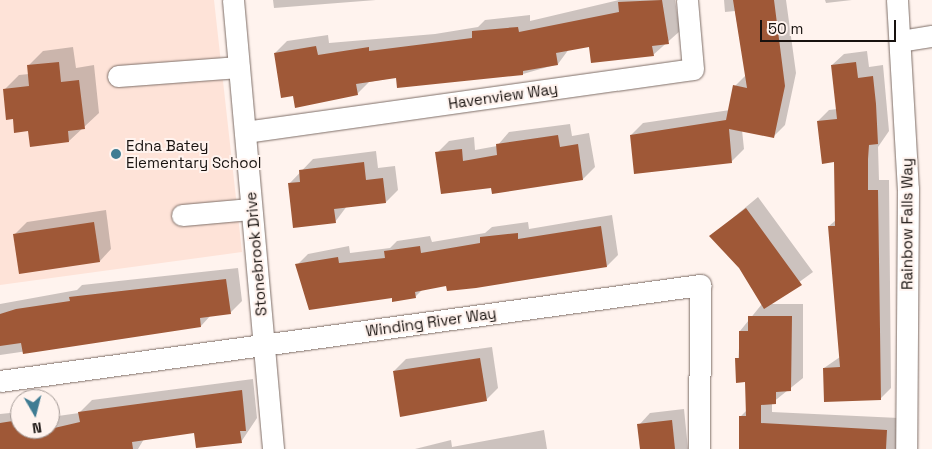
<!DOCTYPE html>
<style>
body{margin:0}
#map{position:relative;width:932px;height:449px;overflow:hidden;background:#fff3ee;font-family:"Space Grotesk",sans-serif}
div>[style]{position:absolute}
.built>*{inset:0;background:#fee3d8}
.shadow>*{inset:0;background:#0003}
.building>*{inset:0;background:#9f5837}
.roads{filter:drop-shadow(0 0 1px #7e6e67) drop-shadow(0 0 1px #7e6e67)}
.minor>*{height:21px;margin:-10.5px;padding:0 10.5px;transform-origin:10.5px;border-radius:10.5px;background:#fff}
.dots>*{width:14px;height:14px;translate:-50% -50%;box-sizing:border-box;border:2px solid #fff3ee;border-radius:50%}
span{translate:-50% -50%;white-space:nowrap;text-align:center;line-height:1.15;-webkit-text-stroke:4px #fff3ee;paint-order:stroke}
.street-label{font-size:15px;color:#18120f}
.poi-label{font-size:15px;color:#18120f}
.left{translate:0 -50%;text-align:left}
.north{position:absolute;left:10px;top:389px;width:50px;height:50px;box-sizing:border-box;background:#fff3ee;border:1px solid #a39995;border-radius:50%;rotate:172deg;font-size:14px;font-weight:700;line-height:20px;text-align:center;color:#18120f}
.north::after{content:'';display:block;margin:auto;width:18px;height:22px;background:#3f7c93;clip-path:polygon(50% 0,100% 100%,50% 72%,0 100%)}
.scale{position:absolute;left:760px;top:20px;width:136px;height:22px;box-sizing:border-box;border:2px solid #18120f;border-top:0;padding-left:6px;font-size:15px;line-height:18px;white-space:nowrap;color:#18120f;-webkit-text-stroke:4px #fff3ee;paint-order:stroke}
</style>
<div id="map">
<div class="built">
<i style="clip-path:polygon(0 0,214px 0,242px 252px,0 285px)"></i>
</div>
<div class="shadow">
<i style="clip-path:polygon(273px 0,376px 0,274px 8px)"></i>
<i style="clip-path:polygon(619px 0,675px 0,680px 31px,653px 55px,590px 46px,569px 49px,558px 64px,523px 74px,397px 77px,369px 82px,357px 94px,294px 95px,275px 53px,287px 41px,328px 35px,329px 43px,435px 34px,478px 27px,485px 20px,530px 15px,530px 21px)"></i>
<i style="clip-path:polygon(724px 0,786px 0,796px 73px,785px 125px,773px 137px,742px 130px,744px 149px,732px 161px,631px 135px,643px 123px,730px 110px,735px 86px,746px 75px,735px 11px,725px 12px)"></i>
<i style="clip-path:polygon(825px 0,852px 0,826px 3px)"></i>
<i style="clip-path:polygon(73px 47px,76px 68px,94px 65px,99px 113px,69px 141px,30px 130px,14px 118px,4px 90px,19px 75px,29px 74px,28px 66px,43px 51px)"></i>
<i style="clip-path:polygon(867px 51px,869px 67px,883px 65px,889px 131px,878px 147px,879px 180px,889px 180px,891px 388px,880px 399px,824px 368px,840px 357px,829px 226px,836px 220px,835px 161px,818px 121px,829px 110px,837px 109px,832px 65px,844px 54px)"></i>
<i style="clip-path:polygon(570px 124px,572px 136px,589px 133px,595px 167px,583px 179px,493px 192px,492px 186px,437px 153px,449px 141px,474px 137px,475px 150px,497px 146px,509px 132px)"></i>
<i style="clip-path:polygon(376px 151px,378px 168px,395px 166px,398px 190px,386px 202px,347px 206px,335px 222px,289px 184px,313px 159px)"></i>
<i style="clip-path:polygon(758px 197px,813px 272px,769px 304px,803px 304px,803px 378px,772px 403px,772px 412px,899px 418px,897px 449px,740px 449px,740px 417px,747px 410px,747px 381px,737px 382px,740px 331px,762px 304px,740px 267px,711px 236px)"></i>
<i style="clip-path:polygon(106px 210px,111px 249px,100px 261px,15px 234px,27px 222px)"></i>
<i style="clip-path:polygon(612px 215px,618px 255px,607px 266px,475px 286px,448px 285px,423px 289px,415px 297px,393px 297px,297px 265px,308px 254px,349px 246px,350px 253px,390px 248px,397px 241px,430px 236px,432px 242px,485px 233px,492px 227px,528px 222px,529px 229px)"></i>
<i style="clip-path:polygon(238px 268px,242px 301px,230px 313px,211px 315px,201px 326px,0 355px,0 304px,77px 290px,82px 285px)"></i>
<i style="clip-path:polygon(492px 347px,498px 388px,486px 400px,394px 371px,406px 359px)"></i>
<i style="clip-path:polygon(253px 379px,257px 418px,241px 442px,195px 431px,144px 439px,138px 449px,0 449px,0 414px,20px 412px,20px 429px,50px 429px,50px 407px,57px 406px,58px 416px,79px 413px,92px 400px)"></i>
<i style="clip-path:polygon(684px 409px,688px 449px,641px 449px,639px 425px,650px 413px)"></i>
<i style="clip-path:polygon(544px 430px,547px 449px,415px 449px,451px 440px,452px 447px)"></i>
</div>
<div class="building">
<i style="clip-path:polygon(662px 0,669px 44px,652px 46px,654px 56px,591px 63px,589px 47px,556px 53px,558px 65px,523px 71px,523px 75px,397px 88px,396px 78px,356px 84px,358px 95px,295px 108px,293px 96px,281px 98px,274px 53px,316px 46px,318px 55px,369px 47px,369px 51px,472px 38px,472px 31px,518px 27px,519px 32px,619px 12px,618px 2px)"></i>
<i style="clip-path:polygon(733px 0,774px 0,785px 86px,774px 138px,729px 129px,732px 163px,634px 174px,630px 135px,726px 120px,733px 85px,747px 88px)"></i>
<i style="clip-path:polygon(59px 62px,61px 82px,79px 80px,85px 129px,68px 131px,69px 142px,30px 147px,28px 131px,14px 133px,13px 119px,6px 120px,3px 89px,29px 86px,27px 65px)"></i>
<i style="clip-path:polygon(856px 62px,858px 78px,873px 76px,876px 104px,878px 144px,869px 145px,868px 159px,868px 190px,878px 190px,881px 400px,824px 402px,823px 368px,840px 367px,828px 226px,835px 226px,834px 162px,822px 164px,817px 121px,837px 119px,831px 65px)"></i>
<i style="clip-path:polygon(558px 135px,560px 147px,578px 144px,583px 180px,492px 194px,491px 188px,441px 194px,435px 152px,462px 149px,463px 161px,497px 155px,496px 144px)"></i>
<i style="clip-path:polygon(364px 162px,366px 180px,383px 178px,386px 203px,334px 209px,336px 223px,293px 228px,288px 183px,300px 182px,299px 170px)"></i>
<i style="clip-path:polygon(746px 208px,802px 285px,764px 309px,739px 268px,709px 236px)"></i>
<i style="clip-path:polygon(94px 222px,100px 262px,19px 274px,13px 234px)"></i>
<i style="clip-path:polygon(601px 226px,607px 267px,476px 288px,447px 291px,446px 286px,415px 292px,416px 298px,392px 302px,392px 298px,309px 310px,295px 264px,338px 257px,339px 263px,385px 258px,384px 251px,420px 246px,421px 253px,480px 243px,480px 237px,518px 233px,518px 239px)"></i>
<i style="clip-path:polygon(226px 279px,231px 314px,200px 318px,201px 327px,23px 354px,21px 343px,0 346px,0 314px,16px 309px,70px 301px,69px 297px)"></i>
<i style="clip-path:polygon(748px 316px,792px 316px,791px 391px,776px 392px,776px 404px,761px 405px,761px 423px,887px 430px,886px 449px,739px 449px,739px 416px,746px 416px,745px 382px,736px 383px,735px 358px,739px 358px,739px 331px,748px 331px)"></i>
<i style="clip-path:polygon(480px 358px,487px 401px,400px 417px,393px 371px)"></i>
<i style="clip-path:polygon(242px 390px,246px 431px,240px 431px,242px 443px,196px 448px,194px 433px,132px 442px,133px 449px,0 449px,0 423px,19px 420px,20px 429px,50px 429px,80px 422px,78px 412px)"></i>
<i style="clip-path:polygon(672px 420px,675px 449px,640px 449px,637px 424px)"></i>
</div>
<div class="roads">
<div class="minor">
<i style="left:233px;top:0;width:451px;rotate:84.9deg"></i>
<i style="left:897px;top:0;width:189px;rotate:86.7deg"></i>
<i style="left:908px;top:189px;width:260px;rotate:90.4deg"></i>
<i style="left:900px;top:41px;width:32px;rotate:-9deg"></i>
<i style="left:118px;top:76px;width:121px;rotate:-4.3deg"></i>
<i style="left:245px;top:132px;width:452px;rotate:-8deg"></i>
<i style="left:693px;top:69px;width:69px;rotate:-95deg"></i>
<i style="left:182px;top:215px;width:69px;rotate:-5deg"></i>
<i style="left:0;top:381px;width:707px;rotate:-7.81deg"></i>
<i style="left:700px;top:285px;width:164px;rotate:90.3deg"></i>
</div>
</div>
<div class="dots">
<i style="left:116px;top:154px;background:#3f7c93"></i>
</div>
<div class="street-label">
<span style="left:503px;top:96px;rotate:-8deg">Havenview Way</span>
<span style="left:907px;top:224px;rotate:-90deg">Rainbow Falls Way</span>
<span style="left:256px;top:254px;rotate:-95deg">Stonebrook Drive</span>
<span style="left:431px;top:322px;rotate:-8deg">Winding River Way</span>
</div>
<div class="poi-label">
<span class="left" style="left:126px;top:154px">Edna Batey<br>Elementary School</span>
</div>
<div class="north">N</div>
<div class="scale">50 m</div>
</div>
